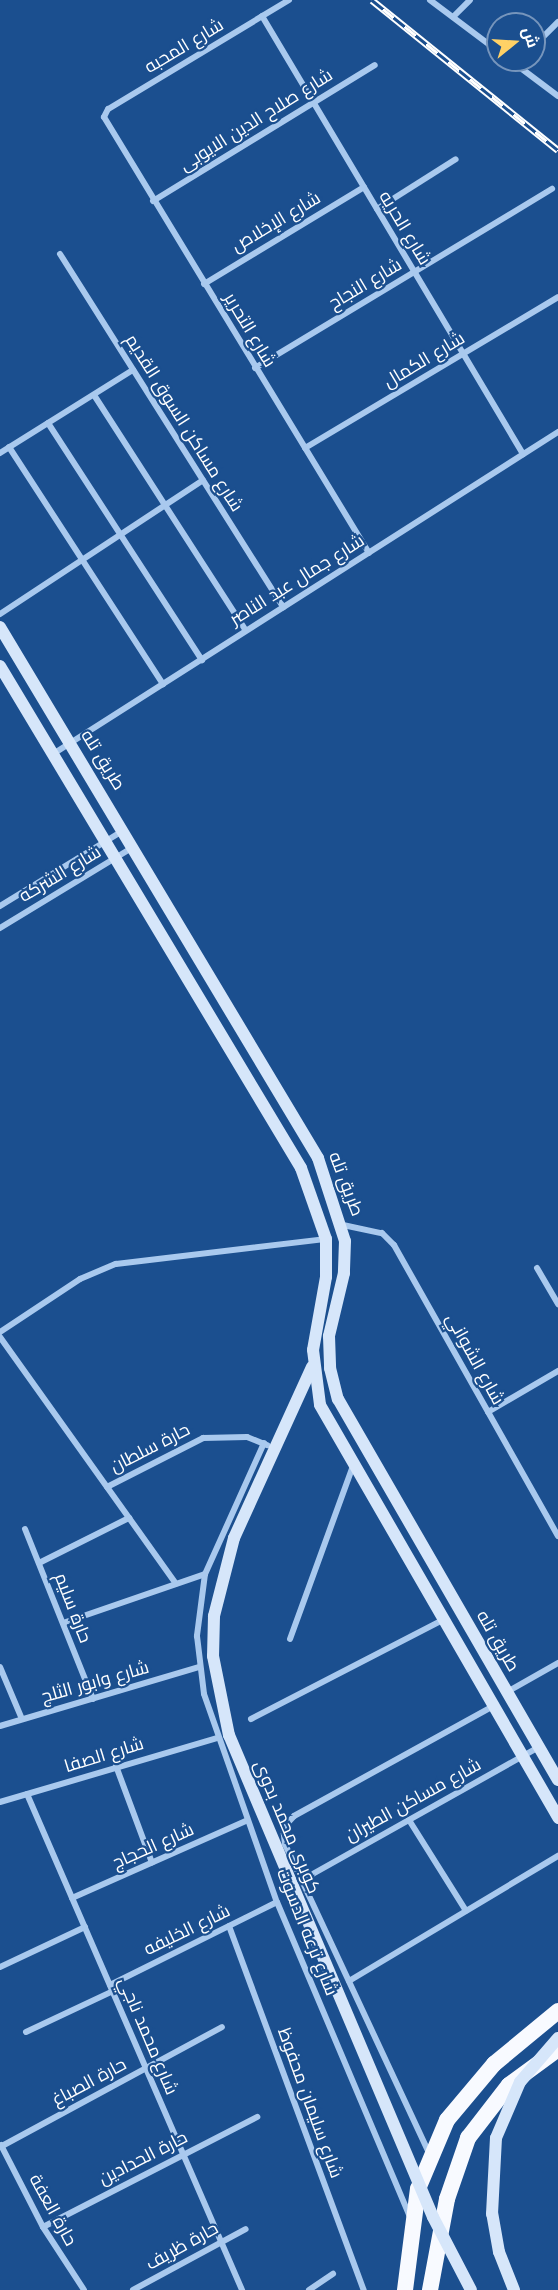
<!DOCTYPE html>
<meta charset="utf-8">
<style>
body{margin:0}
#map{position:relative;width:558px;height:2290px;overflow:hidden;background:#1b4f8f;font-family:Inter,Cairo,sans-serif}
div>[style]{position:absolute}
.minor>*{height:6px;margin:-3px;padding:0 3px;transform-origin:3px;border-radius:3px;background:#a9c9ee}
.secondary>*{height:12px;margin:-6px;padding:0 6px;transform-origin:6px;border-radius:6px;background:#d6e6fa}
.trunk>*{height:16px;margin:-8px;padding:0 8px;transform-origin:8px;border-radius:8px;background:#f8faff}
.rail>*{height:7px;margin-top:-3.5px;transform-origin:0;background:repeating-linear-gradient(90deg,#1b4f8f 0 14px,#fff 0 28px);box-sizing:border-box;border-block:2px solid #fff}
.secondary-bridge>*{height:12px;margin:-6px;padding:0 6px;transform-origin:6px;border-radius:6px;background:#d6e6fa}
span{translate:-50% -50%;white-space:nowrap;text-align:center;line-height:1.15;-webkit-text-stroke:4.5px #1b4f8f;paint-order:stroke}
.street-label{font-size:18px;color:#fff}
.north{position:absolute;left:486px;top:12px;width:60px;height:60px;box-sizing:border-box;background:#1b4f8f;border:2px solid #7695bc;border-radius:50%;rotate:72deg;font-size:16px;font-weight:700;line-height:24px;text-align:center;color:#fff}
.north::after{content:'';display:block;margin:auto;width:21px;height:27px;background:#ffd166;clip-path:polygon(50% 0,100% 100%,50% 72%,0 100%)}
</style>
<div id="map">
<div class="minor">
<i style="left:289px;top:0;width:211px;rotate:148.9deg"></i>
<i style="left:108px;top:109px;width:9px;rotate:117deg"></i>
<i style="left:104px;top:117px;width:510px;rotate:58.71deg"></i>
<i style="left:430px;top:0;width:85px;rotate:36.9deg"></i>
<i style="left:262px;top:16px;width:510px;rotate:59.21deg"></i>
<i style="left:453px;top:17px;width:24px;rotate:-45deg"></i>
<i style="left:534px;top:46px;width:34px;rotate:-45deg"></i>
<i style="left:510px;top:60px;width:60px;rotate:36.9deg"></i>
<i style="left:153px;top:201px;width:260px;rotate:-31.5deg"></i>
<i style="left:377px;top:209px;width:93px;rotate:-32.3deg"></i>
<i style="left:60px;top:254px;width:418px;rotate:57.7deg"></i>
<i style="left:204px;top:284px;width:187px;rotate:-31.2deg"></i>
<i style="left:255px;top:368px;width:347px;rotate:-31.1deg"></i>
<i style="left:94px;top:395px;width:278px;rotate:57.2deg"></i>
<i style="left:48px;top:423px;width:283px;rotate:57deg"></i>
<i style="left:9px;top:447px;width:283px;rotate:57deg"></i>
<i style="left:305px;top:448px;width:295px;rotate:-30.8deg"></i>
<i style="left:0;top:453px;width:157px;rotate:-32deg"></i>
<i style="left:0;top:614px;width:243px;rotate:-33.4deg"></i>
<i style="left:53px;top:754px;width:599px;rotate:-32.52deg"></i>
<i style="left:0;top:906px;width:145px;rotate:-31.5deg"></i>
<i style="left:0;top:928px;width:156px;rotate:-31.3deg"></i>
<i style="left:343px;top:1225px;width:40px;rotate:12deg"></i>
<i style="left:382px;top:1233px;width:17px;rotate:45deg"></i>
<i style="left:394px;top:1245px;width:334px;rotate:60.6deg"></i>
<i style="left:537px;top:1268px;width:42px;rotate:59.7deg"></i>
<i style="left:0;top:1332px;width:96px;rotate:-33.5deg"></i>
<i style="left:80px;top:1279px;width:39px;rotate:-23deg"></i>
<i style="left:116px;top:1264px;width:210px;rotate:-6.8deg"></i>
<i style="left:0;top:1337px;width:303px;rotate:54.5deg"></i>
<i style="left:488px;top:1412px;width:81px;rotate:-30.4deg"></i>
<i style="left:264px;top:1443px;width:144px;rotate:114.2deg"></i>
<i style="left:205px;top:1574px;width:63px;rotate:97.4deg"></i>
<i style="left:197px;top:1636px;width:58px;rotate:83.1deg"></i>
<i style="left:204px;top:1694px;width:220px;rotate:70.7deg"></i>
<i style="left:277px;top:1902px;width:342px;rotate:67.1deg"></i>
<i style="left:107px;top:1487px;width:108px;rotate:-27deg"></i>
<i style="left:203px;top:1438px;width:44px;rotate:-1.3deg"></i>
<i style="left:247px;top:1437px;width:22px;rotate:22deg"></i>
<i style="left:25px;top:1529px;width:183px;rotate:68.2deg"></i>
<i style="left:39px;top:1563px;width:101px;rotate:-26.6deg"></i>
<i style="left:63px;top:1623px;width:150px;rotate:-19deg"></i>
<i style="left:290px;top:1639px;width:184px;rotate:-70deg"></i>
<i style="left:0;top:1667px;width:56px;rotate:67.1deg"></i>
<i style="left:507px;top:1692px;width:59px;rotate:-29.6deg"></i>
<i style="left:251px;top:1719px;width:216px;rotate:-27.3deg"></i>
<i style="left:0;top:1726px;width:208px;rotate:-16.5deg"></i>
<i style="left:116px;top:1766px;width:103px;rotate:69.6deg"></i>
<i style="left:27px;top:1794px;width:541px;rotate:66.56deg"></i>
<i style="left:0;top:1802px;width:226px;rotate:-16.4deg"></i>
<i style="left:409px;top:1820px;width:107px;rotate:57.9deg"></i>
<i style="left:302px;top:1880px;width:272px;rotate:-29.3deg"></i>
<i style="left:72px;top:1898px;width:190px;rotate:-23.9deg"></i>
<i style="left:229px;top:1926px;width:388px;rotate:69.7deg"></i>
<i style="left:0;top:1967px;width:94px;rotate:-25.2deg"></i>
<i style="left:349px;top:1981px;width:244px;rotate:-30.9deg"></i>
<i style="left:110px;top:1985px;width:186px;rotate:-26.4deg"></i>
<i style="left:26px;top:2032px;width:96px;rotate:-25.2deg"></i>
<i style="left:1px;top:2145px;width:92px;rotate:62.9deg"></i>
<i style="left:43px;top:2227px;width:75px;rotate:56.9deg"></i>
<i style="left:2px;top:2146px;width:250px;rotate:-28.4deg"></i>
<i style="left:429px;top:2153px;width:341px;rotate:-115deg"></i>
<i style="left:285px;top:1844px;width:16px;rotate:-97deg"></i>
<i style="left:283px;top:1828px;width:16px;rotate:-47deg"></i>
<i style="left:294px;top:1816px;width:227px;rotate:-28.9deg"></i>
<i style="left:43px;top:2227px;width:241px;rotate:-27.2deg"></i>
<i style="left:133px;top:2290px;width:128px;rotate:-28.4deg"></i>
<i style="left:309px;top:2290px;width:29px;rotate:-34deg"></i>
</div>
<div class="secondary">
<i style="left:0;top:627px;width:619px;rotate:59.08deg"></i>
<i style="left:318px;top:1158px;width:87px;rotate:72deg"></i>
<i style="left:345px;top:1241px;width:32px;rotate:92deg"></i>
<i style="left:344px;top:1273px;width:65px;rotate:103.4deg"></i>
<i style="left:329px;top:1336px;width:32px;rotate:88deg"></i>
<i style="left:330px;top:1368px;width:32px;rotate:76deg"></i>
<i style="left:338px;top:1399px;width:440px;rotate:60deg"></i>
<i style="left:0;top:666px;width:585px;rotate:59.05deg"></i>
<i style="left:301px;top:1168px;width:75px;rotate:70.6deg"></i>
<i style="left:326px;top:1239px;width:38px;rotate:90deg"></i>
<i style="left:326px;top:1277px;width:74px;rotate:100.1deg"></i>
<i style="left:313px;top:1350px;width:55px;rotate:82.7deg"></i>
<i style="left:320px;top:1405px;width:477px;rotate:60deg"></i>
<i style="left:234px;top:1538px;width:188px;rotate:-65.5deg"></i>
</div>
<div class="trunk">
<i style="left:405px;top:2290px;width:102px;rotate:-82.7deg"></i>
<i style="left:418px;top:2189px;width:75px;rotate:-67.2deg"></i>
<i style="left:447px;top:2120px;width:73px;rotate:-50deg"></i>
<i style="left:494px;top:2064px;width:83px;rotate:-39.6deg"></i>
<i style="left:430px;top:2290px;width:93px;rotate:-79.4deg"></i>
<i style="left:447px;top:2199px;width:65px;rotate:-71deg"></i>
<i style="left:468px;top:2138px;width:67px;rotate:-52.3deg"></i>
<i style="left:509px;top:2085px;width:61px;rotate:-36.3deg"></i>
</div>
<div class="rail">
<i style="left:372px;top:0;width:239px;rotate:38.9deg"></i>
</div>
<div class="secondary-bridge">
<i style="left:234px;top:1538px;width:81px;rotate:104.4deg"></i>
<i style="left:214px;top:1616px;width:40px;rotate:91.4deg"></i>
<i style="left:213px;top:1656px;width:81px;rotate:78.6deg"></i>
<i style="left:229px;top:1735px;width:523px;rotate:67.06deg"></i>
<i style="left:433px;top:2217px;width:82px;rotate:62.5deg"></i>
<i style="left:514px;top:2290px;width:41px;rotate:-111.5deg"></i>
<i style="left:499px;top:2252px;width:39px;rotate:-100deg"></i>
<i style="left:492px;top:2214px;width:76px;rotate:-87deg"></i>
<i style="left:496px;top:2138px;width:61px;rotate:-66.8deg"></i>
<i style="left:520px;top:2082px;width:58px;rotate:-49.2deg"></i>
</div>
<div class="street-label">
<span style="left:184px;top:46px;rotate:-31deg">شارع المحبه</span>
<span style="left:256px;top:120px;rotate:-32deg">شارع صلاح الدين الايوبى</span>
<span style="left:276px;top:222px;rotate:-31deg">شارع الإخلاص</span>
<span style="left:405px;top:228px;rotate:59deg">شارع الحريه</span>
<span style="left:365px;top:284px;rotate:-31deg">شارع النجاح</span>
<span style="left:250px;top:330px;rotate:59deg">شارع التحرير</span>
<span style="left:424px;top:360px;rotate:-31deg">شارع الكمال</span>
<span style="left:184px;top:423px;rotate:58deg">شارع مساكن السوق القديم</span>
<span style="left:297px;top:580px;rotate:-32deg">شارع جمال عبد الناصر</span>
<span style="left:103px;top:760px;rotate:58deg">طريق تله</span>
<span style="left:60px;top:874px;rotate:-31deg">شارع الشركه</span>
<span style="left:346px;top:1184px;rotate:69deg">طريق تله</span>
<span style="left:475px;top:1359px;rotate:61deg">شارع الشواني</span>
<span style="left:150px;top:1448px;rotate:-27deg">حارة سلطان</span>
<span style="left:73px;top:1608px;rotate:69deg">حارة سليم</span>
<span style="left:498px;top:1641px;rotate:60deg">طريق تله</span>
<span style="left:95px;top:1682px;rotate:-16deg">شارع وابور الثلج</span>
<span style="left:104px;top:1755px;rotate:-17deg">شارع الصفا</span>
<span style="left:413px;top:1800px;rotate:-29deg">شارع مساكن الطيران</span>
<span style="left:287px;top:1827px;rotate:67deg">كوبرى محمد بدوى</span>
<span style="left:153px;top:1846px;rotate:-24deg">شارع الحجاج</span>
<span style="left:187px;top:1930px;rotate:-26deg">شارع الخليفه</span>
<span style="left:307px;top:1932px;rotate:68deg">شارع ترعه الدسوت</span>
<span style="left:148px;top:2036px;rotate:67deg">شارع محمد ناجي</span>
<span style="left:89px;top:2082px;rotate:-28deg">حارة الصباغ</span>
<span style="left:310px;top:2103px;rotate:70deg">شارع سليمان محفوظ</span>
<span style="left:143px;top:2158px;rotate:-27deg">حارة الحدادين</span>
<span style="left:53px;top:2210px;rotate:61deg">حارة العفة</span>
<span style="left:182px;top:2246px;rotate:-29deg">حارة ظريف</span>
</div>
<div class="north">ش</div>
</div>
